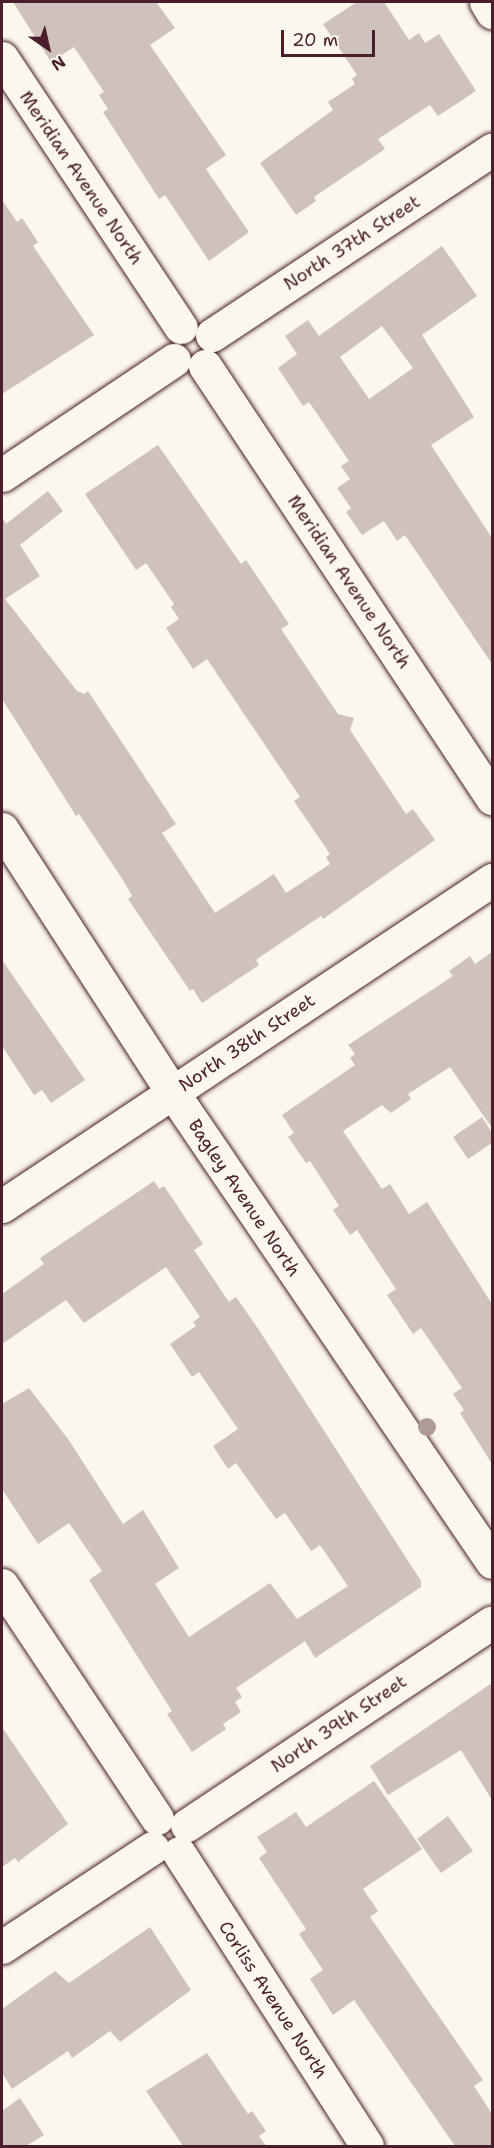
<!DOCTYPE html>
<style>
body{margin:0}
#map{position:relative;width:494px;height:2148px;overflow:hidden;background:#fbf7ec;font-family:"Shantell Sans",sans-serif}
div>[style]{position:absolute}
.building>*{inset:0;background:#cfc2bc}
.roads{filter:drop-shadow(0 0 2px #4a1f2b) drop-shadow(0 0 2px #4a1f2b)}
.street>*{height:33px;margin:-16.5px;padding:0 16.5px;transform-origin:16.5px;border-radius:16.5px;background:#fbf7ec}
.trees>*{width:18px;height:18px;margin:-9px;border-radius:50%;background:#af9a98}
span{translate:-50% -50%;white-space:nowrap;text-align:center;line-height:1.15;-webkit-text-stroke:4.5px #fbf7ec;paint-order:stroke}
.street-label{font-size:18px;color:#4a1f2b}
.frame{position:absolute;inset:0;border:3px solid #4a1f2b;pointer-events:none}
.north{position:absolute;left:18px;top:18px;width:60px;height:60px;-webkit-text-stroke:4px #fbf7ec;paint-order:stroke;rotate:146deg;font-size:16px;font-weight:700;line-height:24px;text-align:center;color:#4a1f2b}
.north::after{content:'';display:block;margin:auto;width:21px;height:27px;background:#4a1f2b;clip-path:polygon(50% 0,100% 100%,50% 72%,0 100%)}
.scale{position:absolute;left:281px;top:30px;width:94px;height:27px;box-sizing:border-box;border:3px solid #4a1f2b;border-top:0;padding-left:8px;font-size:18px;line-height:21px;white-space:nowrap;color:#4a1f2b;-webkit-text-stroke:4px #fbf7ec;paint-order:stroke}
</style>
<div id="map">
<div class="building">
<i style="clip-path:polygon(13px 2px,156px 2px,175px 28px,150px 45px,226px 155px,206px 169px,249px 232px,209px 261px,165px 195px,159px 199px,103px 112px,108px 109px,99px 95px,104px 92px,74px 47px,51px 62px)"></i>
<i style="clip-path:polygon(357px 2px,384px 2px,409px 40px,419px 33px,425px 43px,439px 34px,476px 91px,438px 116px,430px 105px,378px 139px,385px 149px,314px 197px,316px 201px,296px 215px,260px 163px,333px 110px,328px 102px,355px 84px,352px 79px,357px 75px,323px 24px)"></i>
<i style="clip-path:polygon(2px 200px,17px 222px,22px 218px,38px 242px,33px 246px,94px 335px,2px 394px)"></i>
<i style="clip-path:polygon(evenodd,442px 246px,477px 296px,422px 335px,474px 417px,431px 445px,492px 538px,492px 664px,405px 535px,397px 541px,384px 521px,362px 535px,346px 512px,351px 508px,337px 488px,350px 479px,341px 466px,349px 461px,309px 402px,303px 406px,278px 368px,297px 354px,285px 336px,308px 320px,319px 336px,442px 246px,382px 326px,413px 368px,369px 399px,340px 357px,382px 326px)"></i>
<i style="clip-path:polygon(158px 445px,241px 564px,246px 560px,265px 588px,289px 624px,281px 629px,338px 714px,354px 718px,350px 730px,406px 814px,413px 809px,435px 840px,323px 919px,321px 916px,260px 957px,256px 960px,259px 965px,202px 1003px,193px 989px,190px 991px,128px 899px,132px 896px,123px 880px,79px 814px,76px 816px,2px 699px,2px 517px,6px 524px,48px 491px,63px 511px,20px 545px,40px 576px,5px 599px,77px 691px,84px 694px,88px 691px,176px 824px,162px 833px,215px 913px,274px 874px,286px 893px,330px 864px,326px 857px,330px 854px,294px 801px,300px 797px,207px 659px,193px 669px,166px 628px,179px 619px,171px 607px,174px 604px,146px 563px,136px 570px,85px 494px)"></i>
<i style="clip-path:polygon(492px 952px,492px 1128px,450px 1067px,408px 1094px,411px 1099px,391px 1113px,382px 1105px,343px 1131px,382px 1189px,390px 1184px,409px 1214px,427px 1202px,492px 1304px,492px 1464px,460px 1413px,464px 1410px,453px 1394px,462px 1388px,421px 1328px,413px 1334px,387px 1295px,396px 1289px,357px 1230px,350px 1235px,333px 1210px,339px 1206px,310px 1161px,306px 1163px,288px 1137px,294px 1133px,282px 1115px,355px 1065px,350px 1058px,355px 1054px,348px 1045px,453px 976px,449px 971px,470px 956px,475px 964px)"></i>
<i style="clip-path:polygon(2px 960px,85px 1080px,51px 1103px,42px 1090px,34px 1095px,2px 1046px)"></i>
<i style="clip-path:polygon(482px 1117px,492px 1133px,492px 1143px,468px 1159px,453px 1137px)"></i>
<i style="clip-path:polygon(154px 1181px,159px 1189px,164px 1186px,203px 1244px,194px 1250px,229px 1302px,236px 1297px,259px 1330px,421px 1581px,421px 1587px,315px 1658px,305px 1641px,236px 1688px,242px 1697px,235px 1702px,241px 1712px,223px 1724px,226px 1729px,192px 1752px,167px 1714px,172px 1711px,89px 1580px,102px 1571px,69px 1523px,38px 1544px,2px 1489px,2px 1404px,29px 1388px,68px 1439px,123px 1524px,143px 1510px,179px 1568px,155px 1584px,189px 1637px,270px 1583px,297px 1619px,348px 1586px,320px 1545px,311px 1551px,285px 1513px,276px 1519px,236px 1463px,228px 1469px,213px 1446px,238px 1429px,199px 1372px,192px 1377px,170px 1344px,196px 1326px,193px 1322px,200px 1317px,166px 1267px,84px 1323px,66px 1300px,2px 1344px,2px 1294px,44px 1264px,40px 1258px)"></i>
<i style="clip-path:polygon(492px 1683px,492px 1800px,461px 1750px,388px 1795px,370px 1766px)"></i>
<i style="clip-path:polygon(2px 1727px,68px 1824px,18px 1862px,15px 1858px,2px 1867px)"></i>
<i style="clip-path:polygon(374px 1781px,422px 1849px,363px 1889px,378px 1911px,370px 1917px,483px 2080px,474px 2086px,492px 2114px,492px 2146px,455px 2146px,354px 2000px,333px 2015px,310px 1979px,323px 1970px,299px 1934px,306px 1929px,259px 1858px,267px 1852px,257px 1837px,296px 1812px,306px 1827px)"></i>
<i style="clip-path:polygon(448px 1816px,473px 1851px,441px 1873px,417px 1839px)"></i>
<i style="clip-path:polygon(150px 1927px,191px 1990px,120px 2042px,110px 2031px,72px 2058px,68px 2051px,12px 2089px,2px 2073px,2px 2009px,55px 1971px,69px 1983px)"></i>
<i style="clip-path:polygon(207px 2053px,248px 2114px,252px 2111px,266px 2131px,259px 2136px,266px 2146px,183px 2146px,146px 2091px)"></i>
<i style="clip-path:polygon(20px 2098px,44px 2135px,26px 2146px,2px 2146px,2px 2111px)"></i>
</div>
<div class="roads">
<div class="street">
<i style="left:486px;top:2px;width:12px;rotate:59deg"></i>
<i style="left:2px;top:58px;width:323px;rotate:56.4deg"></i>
<i style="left:212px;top:335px;width:336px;rotate:-33.5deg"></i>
<i style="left:205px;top:366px;width:519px;rotate:56.4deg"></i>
<i style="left:2px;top:475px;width:207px;rotate:-33.8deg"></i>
<i style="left:2px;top:829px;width:315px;rotate:57.1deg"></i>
<i style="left:173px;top:1093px;width:567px;rotate:55.78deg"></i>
<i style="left:2px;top:1206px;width:589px;rotate:-33.64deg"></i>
<i style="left:2px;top:1585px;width:280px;rotate:56.4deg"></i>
<i style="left:187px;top:1825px;width:366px;rotate:-33.6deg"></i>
<i style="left:179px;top:1853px;width:348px;rotate:57.3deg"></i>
<i style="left:2px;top:1947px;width:180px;rotate:-33.4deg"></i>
</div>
</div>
<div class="trees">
<i style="left:427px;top:1427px"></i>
</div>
<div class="street-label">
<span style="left:81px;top:178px;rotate:56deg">Meridian Avenue North</span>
<span style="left:352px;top:243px;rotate:-33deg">North 37th Street</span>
<span style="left:349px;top:582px;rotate:56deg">Meridian Avenue North</span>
<span style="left:247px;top:1043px;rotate:-34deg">North 38th Street</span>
<span style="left:244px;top:1198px;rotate:56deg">Bagley Avenue North</span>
<span style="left:339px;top:1724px;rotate:-34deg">North 39th Street</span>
<span style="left:273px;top:2000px;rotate:57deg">Corliss Avenue North</span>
</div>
<div class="frame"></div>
<div class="north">N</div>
<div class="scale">20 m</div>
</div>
